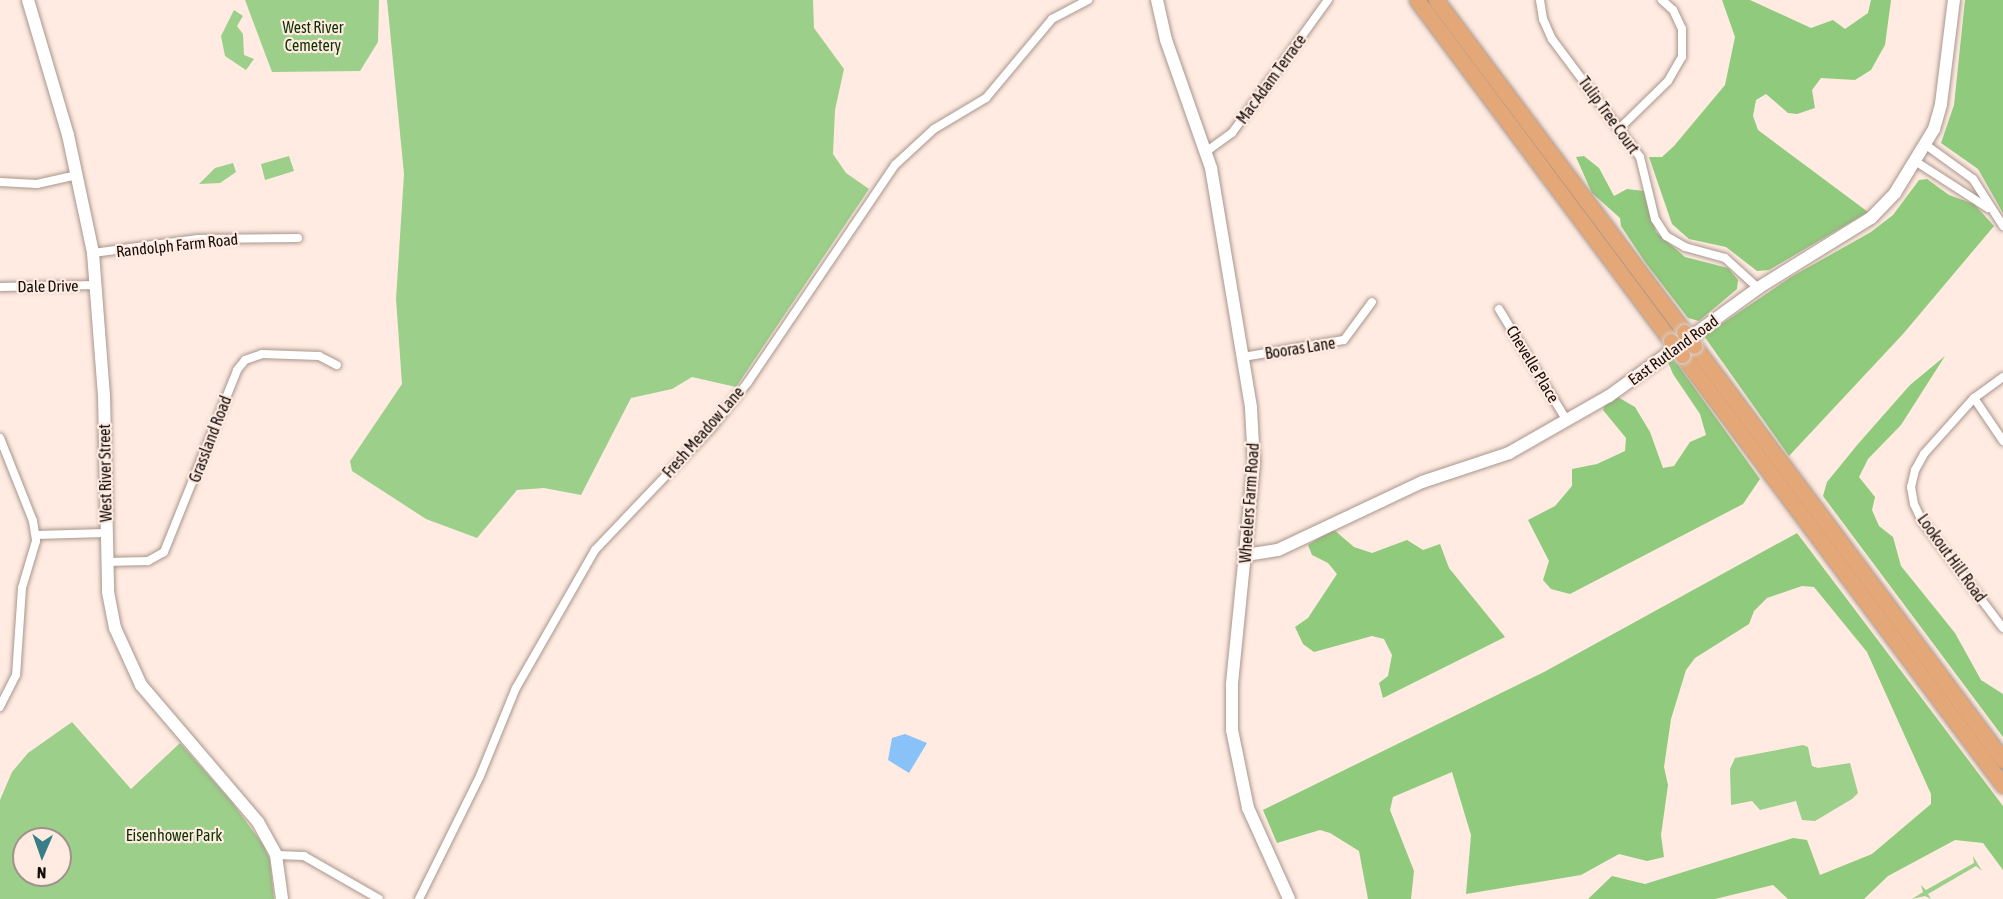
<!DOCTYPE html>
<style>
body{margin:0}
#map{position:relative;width:2003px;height:899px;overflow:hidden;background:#ffebe1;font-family:"Asap Condensed",sans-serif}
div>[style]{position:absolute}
.green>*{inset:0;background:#9ccf8a}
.forest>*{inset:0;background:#90ca7c}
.water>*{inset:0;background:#89c2f8}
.roads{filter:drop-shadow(0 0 2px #a8968c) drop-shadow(0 0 2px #a8968c)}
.street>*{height:8px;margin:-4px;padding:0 4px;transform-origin:4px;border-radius:4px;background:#fff}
.secondary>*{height:12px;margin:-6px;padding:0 6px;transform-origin:6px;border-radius:6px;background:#fff}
.highway>*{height:15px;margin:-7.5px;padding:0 7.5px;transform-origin:7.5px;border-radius:7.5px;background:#e3a778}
.bridges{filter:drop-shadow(0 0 2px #d5d3d3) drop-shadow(0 0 2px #d5d3d3)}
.highway-bridge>*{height:15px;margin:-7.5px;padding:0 7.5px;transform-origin:7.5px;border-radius:7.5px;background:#e3a778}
span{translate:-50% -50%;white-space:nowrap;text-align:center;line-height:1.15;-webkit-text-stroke:4.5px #ffebe1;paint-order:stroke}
.park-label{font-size:16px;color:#0d3300}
.street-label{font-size:16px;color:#130c09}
.north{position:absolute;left:12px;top:827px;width:60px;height:60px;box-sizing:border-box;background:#ffebe1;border:2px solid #a1928b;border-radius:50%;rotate:182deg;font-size:16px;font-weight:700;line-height:24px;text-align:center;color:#130c09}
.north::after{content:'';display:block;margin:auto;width:21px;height:27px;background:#377e87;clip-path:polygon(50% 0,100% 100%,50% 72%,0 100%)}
</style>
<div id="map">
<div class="green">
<i style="clip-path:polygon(245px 0,379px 0,378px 42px,360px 71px,272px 72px)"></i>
<i style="clip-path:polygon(387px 0,813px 0,814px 28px,844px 69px,835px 110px,833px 154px,846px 173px,869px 189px,736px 387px,692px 377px,672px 389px,631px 398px,581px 495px,544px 488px,517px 490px,477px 538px,426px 519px,352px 471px,350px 461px,402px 384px,396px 299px,404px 174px)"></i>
<i style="clip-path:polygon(234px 10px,243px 16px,237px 26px,243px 34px,244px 55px,254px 59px,246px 70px,225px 56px,221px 36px)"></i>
<i style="clip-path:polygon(289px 156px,294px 171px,265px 180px,261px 164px)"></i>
<i style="clip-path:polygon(233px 163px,236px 172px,220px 183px,199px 184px,215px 168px)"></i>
<i style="clip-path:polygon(evenodd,72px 722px,131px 789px,180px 743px,231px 801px,264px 846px,270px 860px,274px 899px,0 899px,0 800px,12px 772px,28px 753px,72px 722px,24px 839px,60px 839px,60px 875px,24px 875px,24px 839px)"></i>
<i style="clip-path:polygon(1803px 745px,1808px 747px,1812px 766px,1818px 768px,1850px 763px,1858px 793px,1852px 799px,1815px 821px,1802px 820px,1796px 801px,1760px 810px,1752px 801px,1731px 805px,1730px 769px,1735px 758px)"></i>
<i style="clip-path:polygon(1973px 856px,1982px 871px,1976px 866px,1928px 894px,1931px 899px,1925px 896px,1912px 899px,1923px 892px,1921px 885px,1926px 890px,1974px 863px)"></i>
</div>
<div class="forest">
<i style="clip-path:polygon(1722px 0,1750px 0,1811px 28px,1833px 20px,1845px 29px,1868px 13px,1871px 0,1891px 0,1885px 45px,1871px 70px,1855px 80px,1821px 78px,1812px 90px,1815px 108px,1797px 114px,1788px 113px,1766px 94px,1756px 100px,1753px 116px,1758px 130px,1868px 212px,1769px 270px,1757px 271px,1726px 247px,1689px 239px,1672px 224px,1649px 157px,1662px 157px,1674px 146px,1725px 85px,1735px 37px)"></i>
<i style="clip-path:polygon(1965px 0,2003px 0,2003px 213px,1978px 169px,1941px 143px,1954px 105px)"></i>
<i style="clip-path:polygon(1584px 156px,1599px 168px,1614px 196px,1627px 189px,1644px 191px,1656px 232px,1685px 257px,1728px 268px,1738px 280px,1737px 289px,1699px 321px,1688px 318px,1645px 262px,1621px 226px,1620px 218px,1592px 193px,1576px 157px)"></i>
<i style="clip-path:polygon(1927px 179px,1949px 195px,1974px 204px,1994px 226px,1903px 334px,1789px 456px,1704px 336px,1791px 277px,1871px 232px,1893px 215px,1919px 180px)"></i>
<i style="clip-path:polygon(1945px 356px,1901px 425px,1868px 459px,1859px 477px,1875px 497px,1872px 510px,1879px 526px,1893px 537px,1901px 566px,1955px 633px,1981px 680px,2003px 694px,2003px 737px,1823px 496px,1827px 482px,1858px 444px,1910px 385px)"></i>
<i style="clip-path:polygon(1673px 358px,1760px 479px,1743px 504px,1570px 594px,1551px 589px,1543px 580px,1549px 561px,1528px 520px,1555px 506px,1572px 486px,1572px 469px,1597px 464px,1625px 451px,1626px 438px,1603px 410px,1605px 404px,1616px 396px,1635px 407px,1650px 432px,1663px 468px,1674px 466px,1690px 442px,1706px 435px,1700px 414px,1673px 374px,1668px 362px)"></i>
<i style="clip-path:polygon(1333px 529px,1354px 547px,1372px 553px,1407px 540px,1423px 550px,1440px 544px,1449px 568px,1505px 637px,1383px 698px,1379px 683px,1388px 676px,1392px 655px,1384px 639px,1372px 636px,1314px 652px,1303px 644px,1295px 627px,1308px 618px,1337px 574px,1328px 563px,1312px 555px,1308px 545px)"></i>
<i style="clip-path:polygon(1797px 533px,2003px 806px,2003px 870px,1983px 843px,1955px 840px,1888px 876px,1864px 899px,1788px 899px,1773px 885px,1715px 899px,1588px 899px,1612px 876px,1645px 884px,1793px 838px,1807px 840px,1820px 875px,1872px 854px,1931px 804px,1931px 794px,1867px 652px,1814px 587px,1802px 586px,1767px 598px,1754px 611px,1749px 624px,1695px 658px,1686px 670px,1671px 719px,1664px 767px,1668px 785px,1661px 835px,1664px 857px,1647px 861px,1619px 854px,1581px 875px,1466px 894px,1471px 835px,1452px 772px,1393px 797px,1390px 810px,1414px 871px,1411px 899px,1368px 899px,1359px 851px,1330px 833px,1320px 830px,1277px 843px,1263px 810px,1544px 672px)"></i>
</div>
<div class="water">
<i style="clip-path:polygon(905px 734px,927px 743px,909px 773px,888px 760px,892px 738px)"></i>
</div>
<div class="roads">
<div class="street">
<i style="left:1540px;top:0;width:19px;rotate:81deg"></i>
<i style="left:1543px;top:19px;width:22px;rotate:66deg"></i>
<i style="left:1552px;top:39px;width:147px;rotate:53.3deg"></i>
<i style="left:1640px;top:157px;width:64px;rotate:76.4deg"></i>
<i style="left:1655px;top:219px;width:20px;rotate:57deg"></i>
<i style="left:1666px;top:236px;width:22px;rotate:30deg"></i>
<i style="left:1685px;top:247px;width:41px;rotate:15.4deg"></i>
<i style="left:1725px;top:258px;width:45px;rotate:42.3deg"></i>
<i style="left:1620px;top:128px;width:67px;rotate:-44.4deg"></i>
<i style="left:1668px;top:81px;width:28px;rotate:-60deg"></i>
<i style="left:1682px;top:57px;width:28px;rotate:-90deg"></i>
<i style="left:1682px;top:29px;width:21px;rotate:-115deg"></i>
<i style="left:1673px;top:10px;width:15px;rotate:-138deg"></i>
<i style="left:1926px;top:145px;width:58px;rotate:35.9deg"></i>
<i style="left:1973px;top:179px;width:56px;rotate:57.4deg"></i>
<i style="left:1207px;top:151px;width:31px;rotate:-36deg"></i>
<i style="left:1232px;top:133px;width:164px;rotate:-54.2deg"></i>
<i style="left:1915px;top:161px;width:87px;rotate:32.8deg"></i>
<i style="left:0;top:182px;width:37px;rotate:3deg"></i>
<i style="left:37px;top:184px;width:41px;rotate:-12.7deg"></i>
<i style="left:93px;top:253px;width:106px;rotate:-7.6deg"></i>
<i style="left:198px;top:239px;width:100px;rotate:-0.6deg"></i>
<i style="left:0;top:287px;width:96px;rotate:-1.2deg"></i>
<i style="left:1499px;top:309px;width:131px;rotate:58.7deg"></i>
<i style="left:1243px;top:357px;width:102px;rotate:-9.6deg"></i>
<i style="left:1344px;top:340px;width:47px;rotate:-53.6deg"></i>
<i style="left:2003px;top:377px;width:36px;rotate:144deg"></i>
<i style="left:1974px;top:398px;width:75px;rotate:131.8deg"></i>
<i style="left:1924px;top:454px;width:18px;rotate:119deg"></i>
<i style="left:1915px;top:470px;width:17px;rotate:103deg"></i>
<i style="left:1911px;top:487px;width:17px;rotate:80deg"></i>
<i style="left:1914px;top:504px;width:19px;rotate:65deg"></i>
<i style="left:1922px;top:521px;width:134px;rotate:52.9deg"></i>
<i style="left:1974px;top:398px;width:52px;rotate:56deg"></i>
<i style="left:0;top:438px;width:89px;rotate:68.3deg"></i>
<i style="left:33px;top:521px;width:20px;rotate:81deg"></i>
<i style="left:36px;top:541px;width:49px;rotate:106.6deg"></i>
<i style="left:22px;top:588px;width:87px;rotate:93.9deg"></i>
<i style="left:16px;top:675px;width:36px;rotate:117deg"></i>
<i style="left:36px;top:535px;width:69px;rotate:-1.7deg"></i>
<i style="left:106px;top:562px;width:42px;rotate:-1.4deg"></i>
<i style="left:148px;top:561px;width:18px;rotate:-29deg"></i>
<i style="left:164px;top:552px;width:196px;rotate:-68.1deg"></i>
<i style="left:237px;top:370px;width:13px;rotate:-51deg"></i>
<i style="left:245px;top:360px;width:18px;rotate:-19deg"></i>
<i style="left:262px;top:354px;width:57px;rotate:2deg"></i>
<i style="left:319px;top:356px;width:20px;rotate:27deg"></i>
<i style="left:276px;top:855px;width:28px;rotate:2deg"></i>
<i style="left:304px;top:856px;width:86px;rotate:29.8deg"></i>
<i style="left:419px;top:899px;width:137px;rotate:-63.6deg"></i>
<i style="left:480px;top:776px;width:95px;rotate:-67.8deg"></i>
<i style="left:516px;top:688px;width:159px;rotate:-60.2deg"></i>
<i style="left:595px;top:550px;width:170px;rotate:-46.4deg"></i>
<i style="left:712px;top:427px;width:58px;rotate:-51.3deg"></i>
<i style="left:748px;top:382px;width:262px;rotate:-55.9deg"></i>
<i style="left:895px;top:165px;width:53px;rotate:-42.7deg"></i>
<i style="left:934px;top:129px;width:61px;rotate:-30.8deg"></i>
<i style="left:986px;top:98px;width:103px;rotate:-50.1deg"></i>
<i style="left:1052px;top:19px;width:41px;rotate:-27.8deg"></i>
</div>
<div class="secondary">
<i style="left:28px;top:0;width:141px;rotate:73.5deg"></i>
<i style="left:68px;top:135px;width:121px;rotate:78deg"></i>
<i style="left:93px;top:253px;width:142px;rotate:85.6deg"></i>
<i style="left:104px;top:395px;width:197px;rotate:88.8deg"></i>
<i style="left:108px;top:592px;width:37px;rotate:79deg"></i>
<i style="left:115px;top:628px;width:63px;rotate:65.5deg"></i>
<i style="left:141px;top:685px;width:180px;rotate:49.5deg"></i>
<i style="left:258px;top:822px;width:38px;rotate:61deg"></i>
<i style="left:276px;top:855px;width:44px;rotate:82.2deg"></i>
<i style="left:1157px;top:0;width:41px;rotate:77.3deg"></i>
<i style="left:1166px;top:40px;width:136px;rotate:70.6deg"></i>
<i style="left:1211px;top:168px;width:243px;rotate:80.5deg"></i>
<i style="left:1251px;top:408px;width:55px;rotate:86.9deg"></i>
<i style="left:1254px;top:463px;width:223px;rotate:95.7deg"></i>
<i style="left:1232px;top:685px;width:45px;rotate:90deg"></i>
<i style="left:1232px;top:730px;width:80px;rotate:78.4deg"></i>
<i style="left:1248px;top:808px;width:100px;rotate:65.7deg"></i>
<i style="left:1246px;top:555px;width:32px;rotate:-9deg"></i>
<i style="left:1278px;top:550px;width:159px;rotate:-25.3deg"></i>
<i style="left:1422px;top:482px;width:92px;rotate:-18.4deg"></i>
<i style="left:1509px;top:453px;width:115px;rotate:-29.7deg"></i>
<i style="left:1609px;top:396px;width:184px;rotate:-35.9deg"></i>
<i style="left:1758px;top:288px;width:133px;rotate:-31.8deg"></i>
<i style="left:1871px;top:218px;width:35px;rotate:-46deg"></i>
<i style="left:1895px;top:193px;width:75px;rotate:-58.6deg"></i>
<i style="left:1934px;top:129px;width:26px;rotate:-74deg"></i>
<i style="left:1941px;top:104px;width:105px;rotate:-82.9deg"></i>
</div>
<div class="highway">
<i style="left:1417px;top:0;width:425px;rotate:53.3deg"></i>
<i style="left:1436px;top:0;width:414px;rotate:53.2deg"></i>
<i style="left:1694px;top:346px;width:517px;rotate:53.26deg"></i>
<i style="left:1682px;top:355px;width:537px;rotate:53.26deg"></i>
</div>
</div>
<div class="bridges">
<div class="highway-bridge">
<i style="left:1684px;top:332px;width:17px;rotate:54deg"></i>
<i style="left:1671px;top:341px;width:18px;rotate:52deg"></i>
</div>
</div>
<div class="park-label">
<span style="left:313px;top:36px">West River<br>Cemetery</span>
<span style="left:174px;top:835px">Eisenhower Park</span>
</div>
<div class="street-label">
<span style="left:1271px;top:79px;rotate:-54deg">Mac Adam Terrace</span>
<span style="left:1609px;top:115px;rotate:54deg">Tulip Tree Court</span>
<span style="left:177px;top:245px;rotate:-6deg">Randolph Farm Road</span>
<span style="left:48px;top:286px;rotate:-1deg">Dale Drive</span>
<span style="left:1300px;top:348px;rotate:-9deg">Booras Lane</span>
<span style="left:1673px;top:350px;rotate:-36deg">East Rutland Road</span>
<span style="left:1533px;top:364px;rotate:59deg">Chevelle Place</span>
<span style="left:703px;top:432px;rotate:-49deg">Fresh Meadow Lane</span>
<span style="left:210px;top:439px;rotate:-69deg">Grassland Road</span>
<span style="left:105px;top:473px;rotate:-91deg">West River Street</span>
<span style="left:1249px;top:503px;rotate:-86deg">Wheelers Farm Road</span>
<span style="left:1952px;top:558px;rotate:54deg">Lookout Hill Road</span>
</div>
<div class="north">N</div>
</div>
